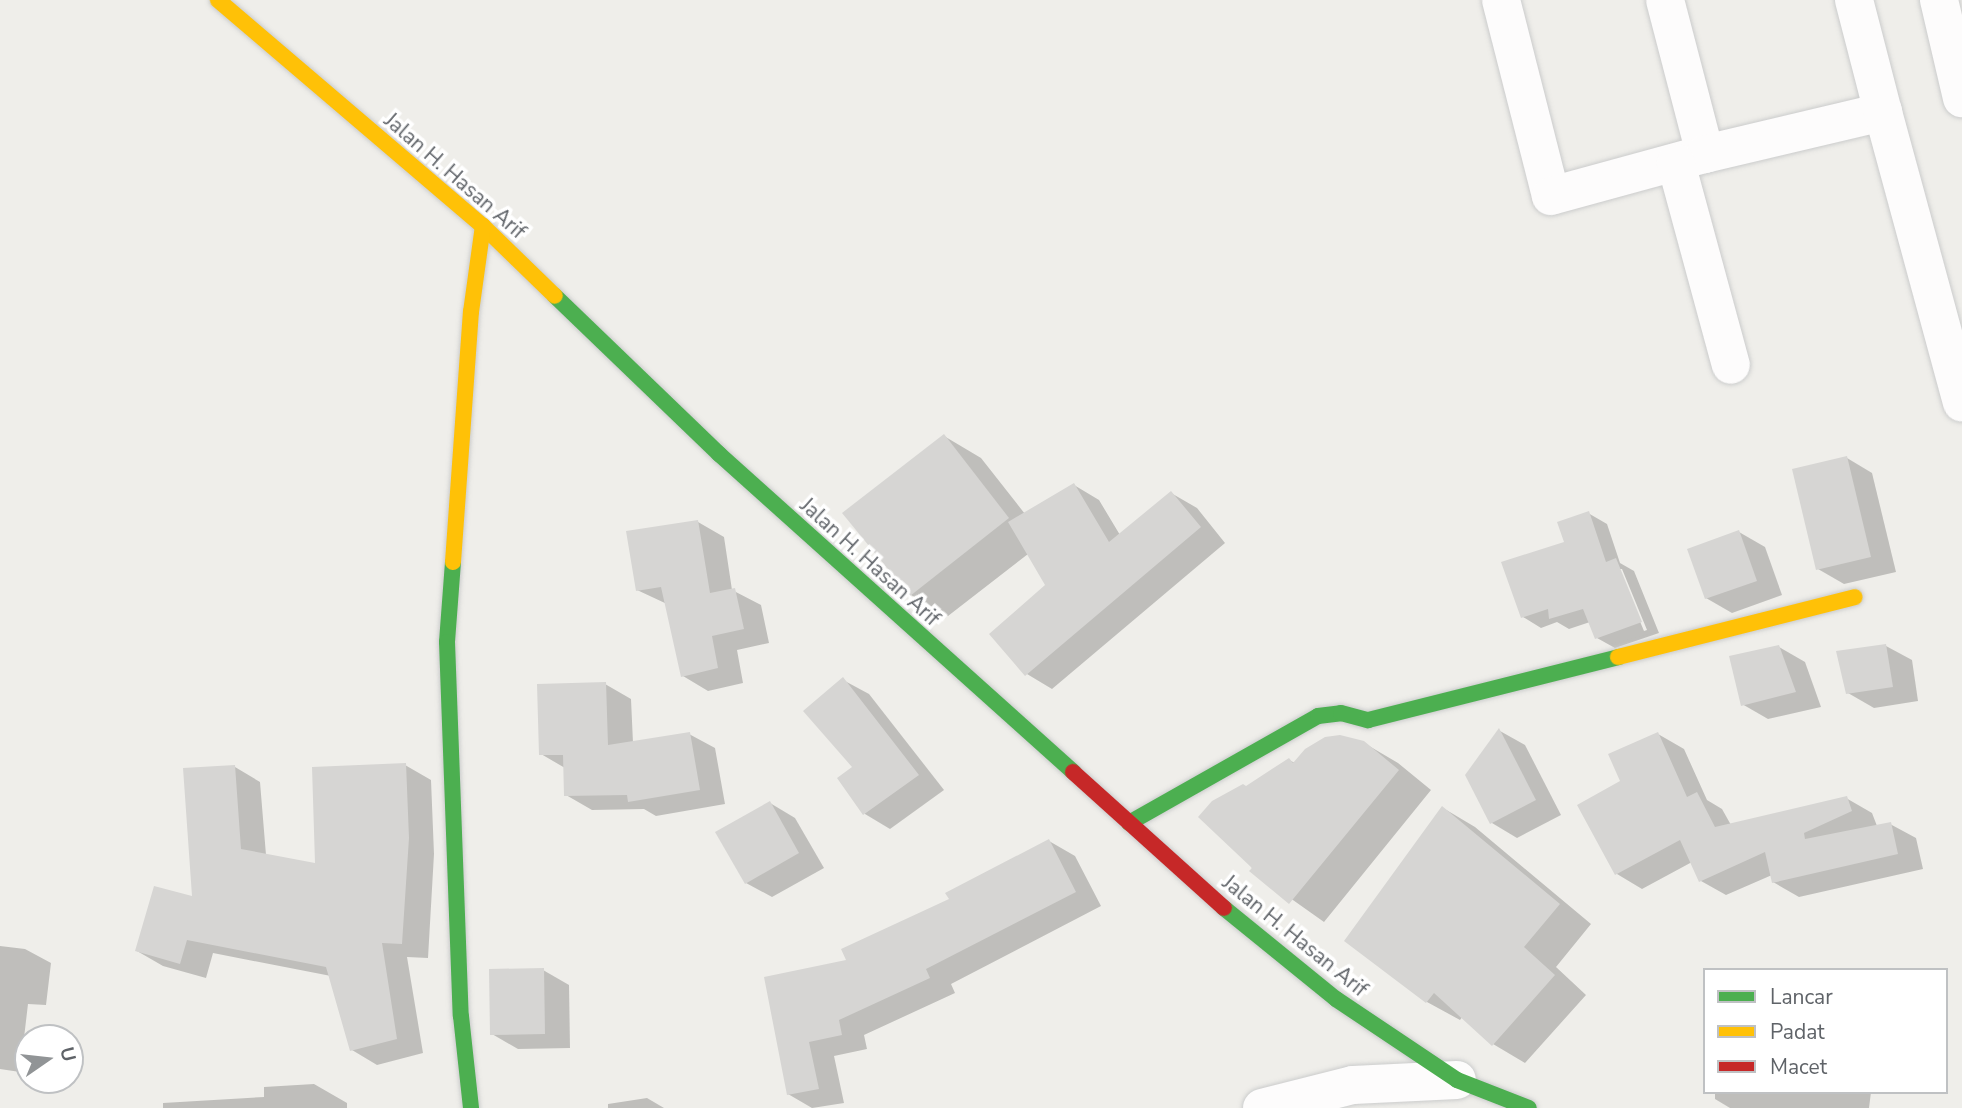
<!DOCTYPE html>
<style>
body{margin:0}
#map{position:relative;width:1962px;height:1108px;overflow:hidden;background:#efeeea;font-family:"Nunito Sans",sans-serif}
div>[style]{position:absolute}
.shadow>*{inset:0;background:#0003}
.building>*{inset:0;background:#d6d5d3}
.roads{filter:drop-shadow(0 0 2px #cbcccc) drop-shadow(0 0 2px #cbcccc)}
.street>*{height:38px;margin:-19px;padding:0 19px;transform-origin:19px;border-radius:19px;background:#fdfcfc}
.fast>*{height:16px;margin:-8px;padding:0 8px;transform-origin:8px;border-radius:8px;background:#4caf50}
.slow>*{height:16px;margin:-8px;padding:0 8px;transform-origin:8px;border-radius:8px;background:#ffc107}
.jam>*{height:16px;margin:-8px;padding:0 8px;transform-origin:8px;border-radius:8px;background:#c62828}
span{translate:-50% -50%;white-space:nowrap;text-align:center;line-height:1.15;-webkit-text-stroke:7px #fff;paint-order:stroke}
.street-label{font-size:21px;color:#5f6368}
.legend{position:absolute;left:1703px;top:968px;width:245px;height:126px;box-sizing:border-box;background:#fff;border:2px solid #bfc1c3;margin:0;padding:9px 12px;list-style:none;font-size:21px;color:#5f6368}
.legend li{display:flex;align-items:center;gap:14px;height:35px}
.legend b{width:35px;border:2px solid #bfc1c3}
.north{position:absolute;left:14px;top:1024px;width:70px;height:70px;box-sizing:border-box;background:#fff;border:2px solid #bfc1c3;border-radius:50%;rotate:76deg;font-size:19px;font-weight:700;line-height:28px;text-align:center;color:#5f6368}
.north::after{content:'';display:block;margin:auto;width:24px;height:32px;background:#919496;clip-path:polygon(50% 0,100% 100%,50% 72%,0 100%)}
</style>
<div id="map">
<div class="shadow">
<i style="clip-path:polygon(944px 436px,981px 458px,1025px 514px,1074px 485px,1099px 500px,1120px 535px,1171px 493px,1197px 508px,1225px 543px,1052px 689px,1027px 674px,1047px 585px,1028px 554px,948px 616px,911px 595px)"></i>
<i style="clip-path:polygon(1847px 458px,1872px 473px,1896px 572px,1844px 584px,1818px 569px)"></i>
<i style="clip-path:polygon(evenodd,1588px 513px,1607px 524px,1620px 563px,1634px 571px,1659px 633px,1615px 648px,1597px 638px,1590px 622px,1569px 629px,1557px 622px,1541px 628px,1523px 617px,1588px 513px,1618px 569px,1622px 569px,1647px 630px,1644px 631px,1618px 569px)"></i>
<i style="clip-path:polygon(698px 522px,724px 537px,732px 590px,761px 605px,769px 643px,737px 650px,743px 683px,708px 691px,683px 676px,667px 604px,637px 590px)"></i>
<i style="clip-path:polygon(1739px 532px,1765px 547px,1782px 595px,1732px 613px,1706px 598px)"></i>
<i style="clip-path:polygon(1886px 646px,1912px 660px,1918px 701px,1874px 708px,1848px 693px)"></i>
<i style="clip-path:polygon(1779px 647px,1805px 662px,1821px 707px,1768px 719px,1742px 704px)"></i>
<i style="clip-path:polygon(843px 680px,869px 694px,944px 790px,890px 829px,865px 814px)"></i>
<i style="clip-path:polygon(605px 684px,631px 699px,633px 743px,689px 734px,715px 748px,725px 804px,656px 816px,644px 809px,592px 810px,566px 795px,565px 768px,541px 754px)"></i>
<i style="clip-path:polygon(1500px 731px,1525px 745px,1561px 815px,1517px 838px,1492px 823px)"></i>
<i style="clip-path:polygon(1658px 734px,1684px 749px,1707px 800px,1722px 809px,1731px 825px,1846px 798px,1872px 813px,1877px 826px,1890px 824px,1916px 838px,1923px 869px,1799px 897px,1773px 882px,1772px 875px,1726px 895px,1701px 881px,1692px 862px,1642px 889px,1617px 874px,1622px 782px)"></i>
<i style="clip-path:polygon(1364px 743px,1398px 763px,1431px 790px,1324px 922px,1252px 871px,1247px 788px,1289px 760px,1295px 763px)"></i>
<i style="clip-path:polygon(405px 765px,431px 780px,434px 854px,428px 958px,407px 957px,423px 1053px,377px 1065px,352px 1050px,331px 976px,213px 953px,206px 978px,163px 966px,137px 951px,194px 899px,235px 767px,260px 782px,266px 855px,317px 865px)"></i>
<i style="clip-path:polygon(770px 803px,795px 818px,824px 868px,772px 897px,746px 883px)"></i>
<i style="clip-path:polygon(1443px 808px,1475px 827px,1591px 924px,1556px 967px,1586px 995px,1525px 1063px,1493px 1044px,1463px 1016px,1460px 1020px,1427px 1002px,1346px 940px)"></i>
<i style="clip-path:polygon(1049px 841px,1075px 856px,1101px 906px,951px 984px,955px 993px,864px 1035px,867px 1049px,834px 1056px,844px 1103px,812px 1108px,788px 1094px,766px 978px,849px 961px)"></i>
<i style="clip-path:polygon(0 946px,25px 949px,51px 963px,46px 1005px,28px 1004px,20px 1072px,0 1069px)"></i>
<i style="clip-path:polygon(543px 970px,569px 985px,570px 1048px,518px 1049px,492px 1034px)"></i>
<i style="clip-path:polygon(314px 1084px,347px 1103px,347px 1108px,163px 1108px,163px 1103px,264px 1097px,264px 1087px)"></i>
<i style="clip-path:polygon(1715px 1092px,1871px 1092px,1869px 1108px,1730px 1108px,1715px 1099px)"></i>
<i style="clip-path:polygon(647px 1098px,664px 1108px,608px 1108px,608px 1104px)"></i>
</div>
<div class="building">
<i style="clip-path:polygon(944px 434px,1009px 518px,910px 596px,842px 513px)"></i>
<i style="clip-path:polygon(1847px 456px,1871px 557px,1816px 570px,1792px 469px)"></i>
<i style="clip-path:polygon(1074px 483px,1109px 542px,1171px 491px,1201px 527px,1025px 676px,989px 634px,1045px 585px,1008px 522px)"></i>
<i style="clip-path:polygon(1589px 511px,1606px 562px,1616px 558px,1642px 622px,1595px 639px,1583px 609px,1549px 619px,1548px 609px,1521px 618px,1501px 562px,1564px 542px,1557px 522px)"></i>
<i style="clip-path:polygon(698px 520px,710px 593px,735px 588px,744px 629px,712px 636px,718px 668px,681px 677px,661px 587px,636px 591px,626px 531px)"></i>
<i style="clip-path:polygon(1739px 530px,1757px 581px,1705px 599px,1687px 549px)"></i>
<i style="clip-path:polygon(1886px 644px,1893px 687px,1846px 694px,1836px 651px)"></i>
<i style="clip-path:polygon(1779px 645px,1796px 692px,1741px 706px,1729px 656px)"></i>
<i style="clip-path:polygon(843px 677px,919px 775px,863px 815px,837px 778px,852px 767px,803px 711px)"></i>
<i style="clip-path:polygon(606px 682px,608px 745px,690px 732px,700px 790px,628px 802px,627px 795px,564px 796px,563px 755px,539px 755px,537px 684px)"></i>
<i style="clip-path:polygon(1499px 728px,1536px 800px,1490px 824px,1465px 775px)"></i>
<i style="clip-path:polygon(1658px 732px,1687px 797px,1697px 792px,1715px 827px,1847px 796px,1852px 811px,1804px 833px,1805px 839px,1891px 822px,1898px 854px,1772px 883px,1765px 852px,1699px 882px,1680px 840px,1615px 875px,1577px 805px,1620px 781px,1608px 754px)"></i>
<i style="clip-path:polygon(1340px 735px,1364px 741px,1399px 770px,1289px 904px,1249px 871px,1252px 868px,1198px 817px,1212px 801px,1243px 784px,1246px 786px,1289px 758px,1293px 763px,1305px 749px,1325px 737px)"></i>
<i style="clip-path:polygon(406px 763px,409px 838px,402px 944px,382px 943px,397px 1039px,350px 1051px,326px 967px,187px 940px,180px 964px,135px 951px,154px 886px,192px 896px,183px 768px,235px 765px,241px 849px,315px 863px,312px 767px)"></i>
<i style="clip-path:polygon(770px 801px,799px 853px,745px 884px,715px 832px)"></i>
<i style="clip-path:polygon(1442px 806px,1560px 904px,1524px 947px,1555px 975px,1492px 1046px,1434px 993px,1426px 1003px,1344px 941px)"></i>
<i style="clip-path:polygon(1049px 839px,1076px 892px,926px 969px,930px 978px,839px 1020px,842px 1035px,809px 1042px,819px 1089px,787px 1095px,764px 977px,846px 960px,841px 949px,949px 899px,945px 893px)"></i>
<i style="clip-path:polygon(544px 968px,545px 1034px,490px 1035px,489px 969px)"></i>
</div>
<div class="roads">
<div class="street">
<i style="left:1501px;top:0;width:202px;rotate:75.7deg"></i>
<i style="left:1551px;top:196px;width:160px;rotate:-15.3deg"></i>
<i style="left:1665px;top:0;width:159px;rotate:75.4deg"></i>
<i style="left:1705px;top:154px;width:183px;rotate:-13.3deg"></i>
<i style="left:1883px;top:112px;width:301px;rotate:74.8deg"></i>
<i style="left:1854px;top:0;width:116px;rotate:75.5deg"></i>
<i style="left:1939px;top:0;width:101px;rotate:76.8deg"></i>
<i style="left:1676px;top:163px;width:209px;rotate:74.8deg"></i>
<i style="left:1262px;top:1108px;width:94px;rotate:-14.2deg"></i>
<i style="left:1353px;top:1085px;width:104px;rotate:-2.8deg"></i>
</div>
<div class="fast">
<i style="left:555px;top:296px;width:228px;rotate:43.9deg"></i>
<i style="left:719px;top:454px;width:476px;rotate:41.9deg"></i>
<i style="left:453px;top:562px;width:80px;rotate:94.3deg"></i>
<i style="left:447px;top:642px;width:374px;rotate:87.9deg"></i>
<i style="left:461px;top:1016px;width:93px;rotate:83.8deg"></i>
<i style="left:1129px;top:823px;width:217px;rotate:-29.5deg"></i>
<i style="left:1318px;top:716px;width:23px;rotate:-7deg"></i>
<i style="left:1341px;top:713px;width:28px;rotate:15deg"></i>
<i style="left:1368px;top:720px;width:258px;rotate:-14.1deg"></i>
<i style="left:1224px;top:908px;width:144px;rotate:39.1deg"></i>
<i style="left:1336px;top:999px;width:146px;rotate:33.8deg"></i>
<i style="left:1457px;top:1080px;width:77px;rotate:21.3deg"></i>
</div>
<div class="slow">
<i style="left:218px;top:0;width:348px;rotate:40.5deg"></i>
<i style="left:483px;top:226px;width:100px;rotate:44.2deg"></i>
<i style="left:453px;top:562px;width:251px;rotate:-85.9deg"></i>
<i style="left:471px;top:312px;width:87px;rotate:-82.1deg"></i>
<i style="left:1618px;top:657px;width:244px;rotate:-14.2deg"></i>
</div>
<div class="jam">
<i style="left:1073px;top:772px;width:203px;rotate:42deg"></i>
</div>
</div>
<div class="street-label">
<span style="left:455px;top:176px;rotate:41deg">Jalan H. Hasan Arif</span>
<span style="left:870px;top:562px;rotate:42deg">Jalan H. Hasan Arif</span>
<span style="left:1295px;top:936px;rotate:39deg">Jalan H. Hasan Arif</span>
</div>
<ul class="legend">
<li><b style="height:9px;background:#4caf50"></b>Lancar</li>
<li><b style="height:9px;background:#ffc107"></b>Padat</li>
<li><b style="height:9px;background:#c62828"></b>Macet</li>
</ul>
<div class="north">U</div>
</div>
